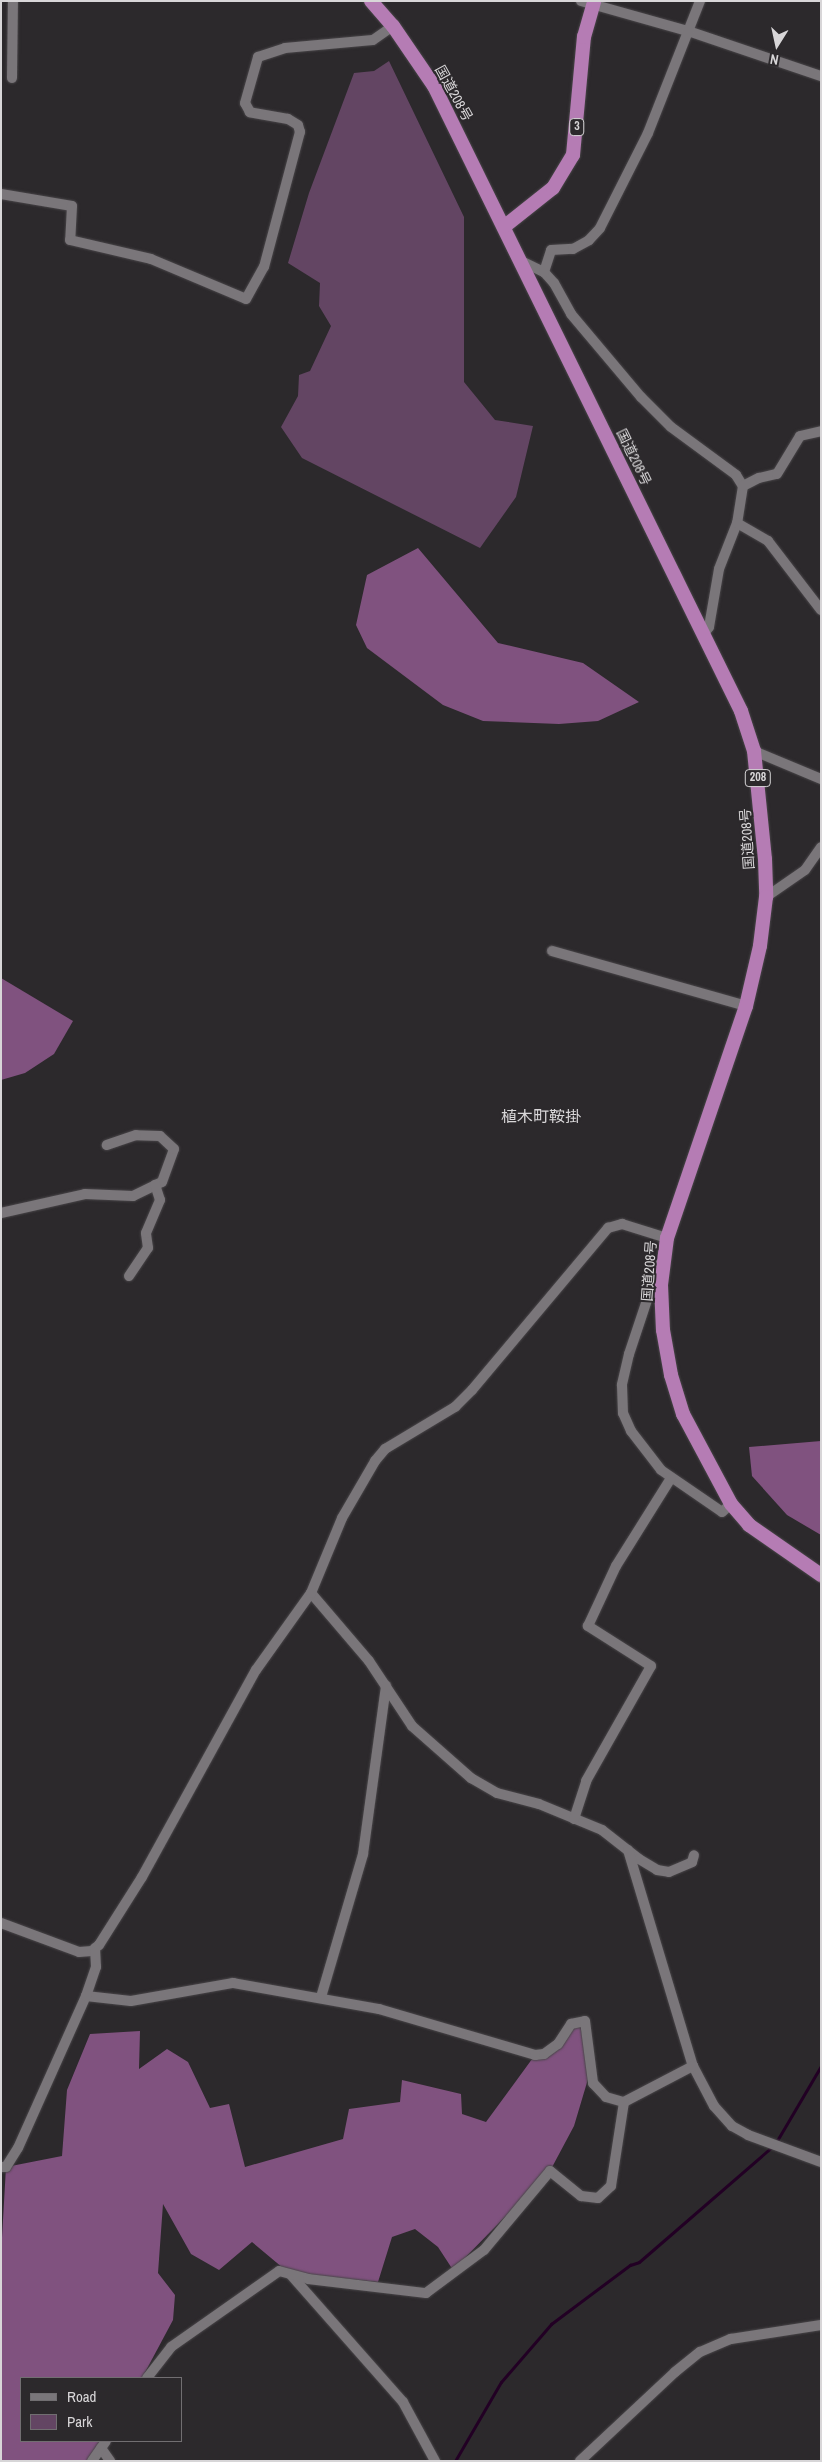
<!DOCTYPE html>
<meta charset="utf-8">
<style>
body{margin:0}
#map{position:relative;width:822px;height:2462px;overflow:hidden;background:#2c292c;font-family:"Archivo Narrow","Noto Sans JP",sans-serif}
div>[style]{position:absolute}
.green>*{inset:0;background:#634563}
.forest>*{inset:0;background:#80527f}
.stream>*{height:3px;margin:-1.5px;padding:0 1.5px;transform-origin:1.5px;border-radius:1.5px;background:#220024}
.roads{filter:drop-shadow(0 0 1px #484548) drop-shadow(0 0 1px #484548)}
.minor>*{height:10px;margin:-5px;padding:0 5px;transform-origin:5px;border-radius:5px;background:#7a767a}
.highway>*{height:14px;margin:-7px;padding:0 7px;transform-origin:7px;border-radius:7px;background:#b57cb4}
span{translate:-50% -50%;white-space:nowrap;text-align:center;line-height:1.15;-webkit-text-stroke:4px #2c292c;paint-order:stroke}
.shield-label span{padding:1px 4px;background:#2c292c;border:1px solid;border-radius:4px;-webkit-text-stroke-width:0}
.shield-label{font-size:12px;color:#d8d6d8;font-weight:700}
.street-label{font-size:14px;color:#d8d6d8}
.quarter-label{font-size:16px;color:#d8d6d8}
.frame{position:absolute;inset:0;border:2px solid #d8d6d8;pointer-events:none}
.legend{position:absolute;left:20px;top:2377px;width:162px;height:65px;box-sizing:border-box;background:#2c292c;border:1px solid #716e71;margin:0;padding:6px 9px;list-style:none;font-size:15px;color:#d8d6d8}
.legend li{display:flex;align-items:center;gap:10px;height:25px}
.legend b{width:25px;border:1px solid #716e71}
.north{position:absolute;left:752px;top:20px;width:50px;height:50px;-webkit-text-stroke:4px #2c292c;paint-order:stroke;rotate:190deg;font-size:14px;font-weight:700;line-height:20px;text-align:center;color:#d8d6d8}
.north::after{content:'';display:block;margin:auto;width:18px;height:22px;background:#d8d6d8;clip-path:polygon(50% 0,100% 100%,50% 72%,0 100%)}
</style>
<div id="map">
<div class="green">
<i style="clip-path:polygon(389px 61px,464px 217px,464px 382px,495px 420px,533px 426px,516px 497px,480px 548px,302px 458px,281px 427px,298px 396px,299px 375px,310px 371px,331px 326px,319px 306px,320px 283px,288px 263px,309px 193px,354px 73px,374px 71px)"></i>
</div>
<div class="forest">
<i style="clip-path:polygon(418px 548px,498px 643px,583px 663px,639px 702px,598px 721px,559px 724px,483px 721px,443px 705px,367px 648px,356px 625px,367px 575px)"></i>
<i style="clip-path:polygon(1px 978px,73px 1021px,54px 1054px,25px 1073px,1px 1080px)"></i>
<i style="clip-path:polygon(821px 1441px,821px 1535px,787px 1515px,752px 1476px,749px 1447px)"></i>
<i style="clip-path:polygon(579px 2022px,591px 2069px,574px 2126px,550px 2171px,453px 2270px,438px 2247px,415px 2229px,392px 2237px,378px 2282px,289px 2273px,252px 2242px,219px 2270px,191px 2254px,163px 2204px,158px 2273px,175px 2295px,173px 2320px,142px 2378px,21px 2378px,21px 2441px,104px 2441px,92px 2461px,1px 2461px,1px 2255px,6px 2167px,62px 2156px,67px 2090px,90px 2034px,140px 2031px,139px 2069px,167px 2049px,188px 2062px,210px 2108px,229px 2104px,245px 2167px,343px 2139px,349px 2109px,400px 2102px,402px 2080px,461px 2094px,462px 2114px,486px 2122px,535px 2055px)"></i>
</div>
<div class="stream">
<i style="left:455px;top:2461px;width:91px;rotate:-59.8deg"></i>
<i style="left:501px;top:2382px;width:77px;rotate:-49.2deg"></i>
<i style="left:551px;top:2324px;width:99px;rotate:-36.8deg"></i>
<i style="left:630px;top:2265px;width:9px;rotate:-18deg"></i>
<i style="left:639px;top:2262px;width:180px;rotate:-40.9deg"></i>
<i style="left:775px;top:2144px;width:91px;rotate:-59.5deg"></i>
</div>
<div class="roads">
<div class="minor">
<i style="left:581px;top:1px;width:114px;rotate:15.7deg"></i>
<i style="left:691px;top:32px;width:137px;rotate:18.7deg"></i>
<i style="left:12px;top:78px;width:77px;rotate:-89.3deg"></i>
<i style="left:1px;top:194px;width:72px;rotate:9.6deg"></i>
<i style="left:72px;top:206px;width:34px;rotate:93deg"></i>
<i style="left:70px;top:240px;width:83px;rotate:13.2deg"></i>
<i style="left:151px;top:259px;width:103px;rotate:22.8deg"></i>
<i style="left:246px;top:299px;width:37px;rotate:-61deg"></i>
<i style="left:264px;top:267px;width:140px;rotate:-75.1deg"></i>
<i style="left:300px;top:132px;width:7px;rotate:-106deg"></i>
<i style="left:298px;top:125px;width:12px;rotate:-149deg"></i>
<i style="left:288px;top:119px;width:39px;rotate:-170deg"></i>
<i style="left:250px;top:112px;width:10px;rotate:-119deg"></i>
<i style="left:245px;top:103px;width:48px;rotate:-74.2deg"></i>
<i style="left:258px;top:57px;width:28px;rotate:-18deg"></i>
<i style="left:285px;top:48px;width:88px;rotate:-5.2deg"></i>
<i style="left:373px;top:40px;width:24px;rotate:-35deg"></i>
<i style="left:519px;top:260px;width:28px;rotate:26deg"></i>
<i style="left:544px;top:272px;width:15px;rotate:48deg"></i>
<i style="left:554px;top:283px;width:35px;rotate:61deg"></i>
<i style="left:571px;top:314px;width:109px;rotate:49.9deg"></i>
<i style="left:641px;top:397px;width:42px;rotate:45deg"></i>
<i style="left:671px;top:427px;width:81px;rotate:36.4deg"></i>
<i style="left:736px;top:475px;width:13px;rotate:58deg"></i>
<i style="left:743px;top:486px;width:37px;rotate:99deg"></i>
<i style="left:737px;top:523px;width:49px;rotate:111.4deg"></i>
<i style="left:719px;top:569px;width:59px;rotate:99.8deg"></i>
<i style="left:709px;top:627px;width:10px;rotate:127deg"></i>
<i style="left:544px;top:272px;width:23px;rotate:-72deg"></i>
<i style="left:551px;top:250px;width:22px;rotate:-3deg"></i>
<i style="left:573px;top:249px;width:18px;rotate:-29deg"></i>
<i style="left:589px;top:240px;width:16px;rotate:-47deg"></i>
<i style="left:600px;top:228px;width:106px;rotate:-63.2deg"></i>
<i style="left:648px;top:133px;width:142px;rotate:-68.5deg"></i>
<i style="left:743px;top:486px;width:18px;rotate:-27deg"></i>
<i style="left:759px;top:478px;width:18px;rotate:-13deg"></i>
<i style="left:777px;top:474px;width:44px;rotate:-58.8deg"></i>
<i style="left:800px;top:436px;width:22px;rotate:-13deg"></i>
<i style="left:737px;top:523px;width:36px;rotate:30deg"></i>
<i style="left:768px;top:541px;width:87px;rotate:52.5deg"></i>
<i style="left:754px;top:751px;width:73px;rotate:22.7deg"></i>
<i style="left:766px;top:897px;width:47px;rotate:-34.7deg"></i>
<i style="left:805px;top:870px;width:28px;rotate:-55deg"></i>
<i style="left:552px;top:951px;width:202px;rotate:15.8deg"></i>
<i style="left:1px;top:1213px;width:86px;rotate:-12.7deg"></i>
<i style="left:85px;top:1194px;width:48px;rotate:2.4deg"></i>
<i style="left:133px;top:1196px;width:32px;rotate:-26deg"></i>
<i style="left:162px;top:1182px;width:35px;rotate:-70deg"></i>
<i style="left:174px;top:1149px;width:19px;rotate:-137deg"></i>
<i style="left:160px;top:1136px;width:24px;rotate:-178deg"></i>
<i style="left:136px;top:1135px;width:31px;rotate:161deg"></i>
<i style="left:659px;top:1264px;width:95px;rotate:108.4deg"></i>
<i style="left:629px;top:1354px;width:32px;rotate:103deg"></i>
<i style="left:622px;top:1385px;width:28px;rotate:88deg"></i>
<i style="left:623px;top:1413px;width:20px;rotate:66deg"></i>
<i style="left:631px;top:1431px;width:49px;rotate:52.4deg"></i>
<i style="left:661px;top:1470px;width:74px;rotate:34.5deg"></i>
<i style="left:722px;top:1512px;width:12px;rotate:-42deg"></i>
<i style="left:129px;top:1276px;width:34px;rotate:-56deg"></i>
<i style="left:148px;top:1248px;width:15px;rotate:-98deg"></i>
<i style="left:146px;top:1233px;width:36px;rotate:-67deg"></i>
<i style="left:160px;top:1200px;width:16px;rotate:-108deg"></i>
<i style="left:311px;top:1593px;width:89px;rotate:49.5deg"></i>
<i style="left:369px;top:1661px;width:78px;rotate:56.5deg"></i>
<i style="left:412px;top:1726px;width:79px;rotate:41.4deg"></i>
<i style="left:471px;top:1778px;width:30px;rotate:30deg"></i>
<i style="left:497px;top:1793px;width:43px;rotate:14.7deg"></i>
<i style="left:539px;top:1804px;width:68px;rotate:22.4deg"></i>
<i style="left:602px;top:1830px;width:47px;rotate:38.1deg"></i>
<i style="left:639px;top:1859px;width:21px;rotate:31deg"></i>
<i style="left:657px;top:1870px;width:12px;rotate:9deg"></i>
<i style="left:669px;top:1872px;width:25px;rotate:-23deg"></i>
<i style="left:692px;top:1862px;width:7px;rotate:-74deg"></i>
<i style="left:574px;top:1819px;width:40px;rotate:-72deg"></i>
<i style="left:586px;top:1781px;width:132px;rotate:-60.5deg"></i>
<i style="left:651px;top:1666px;width:75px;rotate:-147.6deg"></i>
<i style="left:588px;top:1626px;width:66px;rotate:-65deg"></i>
<i style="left:616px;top:1566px;width:104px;rotate:-58deg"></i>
<i style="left:628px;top:1850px;width:226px;rotate:73.3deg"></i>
<i style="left:693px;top:2066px;width:45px;rotate:62.3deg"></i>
<i style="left:714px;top:2106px;width:27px;rotate:48deg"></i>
<i style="left:732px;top:2126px;width:18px;rotate:29deg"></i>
<i style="left:748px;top:2135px;width:78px;rotate:20.3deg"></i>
<i style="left:1px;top:1923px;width:83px;rotate:20.4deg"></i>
<i style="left:79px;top:1952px;width:13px;rotate:-4deg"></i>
<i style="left:92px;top:1951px;width:9px;rotate:-41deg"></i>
<i style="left:99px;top:1945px;width:80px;rotate:-57.7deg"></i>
<i style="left:142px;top:1877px;width:236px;rotate:-61.2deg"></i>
<i style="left:256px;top:1670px;width:95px;rotate:-54.5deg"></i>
<i style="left:311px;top:1593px;width:81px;rotate:-67.5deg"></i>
<i style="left:342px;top:1518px;width:66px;rotate:-59.9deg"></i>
<i style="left:375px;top:1461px;width:16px;rotate:-50deg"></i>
<i style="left:385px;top:1449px;width:82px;rotate:-31deg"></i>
<i style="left:455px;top:1407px;width:24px;rotate:-45deg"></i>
<i style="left:472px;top:1390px;width:212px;rotate:-50deg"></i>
<i style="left:608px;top:1228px;width:15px;rotate:-16deg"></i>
<i style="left:622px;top:1224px;width:47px;rotate:17.3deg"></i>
<i style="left:667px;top:1238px;width:5px;rotate:112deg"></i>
<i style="left:86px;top:1996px;width:45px;rotate:6.3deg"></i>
<i style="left:131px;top:2001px;width:104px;rotate:-10deg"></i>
<i style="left:233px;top:1983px;width:148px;rotate:10.1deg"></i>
<i style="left:379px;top:2009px;width:163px;rotate:16.4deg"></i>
<i style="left:535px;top:2055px;width:9px;rotate:-6deg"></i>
<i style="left:544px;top:2054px;width:17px;rotate:-36deg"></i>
<i style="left:558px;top:2044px;width:24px;rotate:-57deg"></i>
<i style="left:571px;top:2024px;width:14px;rotate:-12deg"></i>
<i style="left:585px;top:2021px;width:63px;rotate:82.6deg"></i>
<i style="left:593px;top:2083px;width:19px;rotate:47deg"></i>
<i style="left:606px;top:2097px;width:19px;rotate:16deg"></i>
<i style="left:624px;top:2102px;width:78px;rotate:-27.6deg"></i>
<i style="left:321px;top:1997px;width:149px;rotate:-73.6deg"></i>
<i style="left:363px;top:1854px;width:170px;rotate:-82.2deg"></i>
<i style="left:1px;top:2167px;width:5px"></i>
<i style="left:6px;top:2167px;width:22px;rotate:-58deg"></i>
<i style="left:18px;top:2148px;width:167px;rotate:-65.9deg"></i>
<i style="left:86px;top:1996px;width:31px;rotate:-71deg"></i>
<i style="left:96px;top:1967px;width:19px;rotate:-93deg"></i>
<i style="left:291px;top:2275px;width:169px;rotate:48.6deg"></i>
<i style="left:403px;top:2402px;width:67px;rotate:61.5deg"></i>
<i style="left:147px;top:2378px;width:39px;rotate:-52deg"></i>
<i style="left:171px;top:2347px;width:132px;rotate:-35.1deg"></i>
<i style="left:279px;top:2271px;width:30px;rotate:15deg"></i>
<i style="left:308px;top:2279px;width:119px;rotate:6.8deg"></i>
<i style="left:426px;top:2293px;width:72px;rotate:-36.6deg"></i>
<i style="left:484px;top:2250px;width:103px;rotate:-50.1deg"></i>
<i style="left:550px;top:2171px;width:40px;rotate:39deg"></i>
<i style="left:581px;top:2196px;width:17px;rotate:7deg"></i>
<i style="left:598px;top:2198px;width:18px;rotate:-43deg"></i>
<i style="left:611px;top:2186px;width:85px;rotate:-81.2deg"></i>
<i style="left:101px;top:2448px;width:16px;rotate:55deg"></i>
<i style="left:92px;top:2461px;width:24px;rotate:-55deg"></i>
<i style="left:580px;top:2461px;width:130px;rotate:-43.1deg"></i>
<i style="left:675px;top:2372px;width:32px;rotate:-39deg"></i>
<i style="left:700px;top:2352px;width:34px;rotate:-23deg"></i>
<i style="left:731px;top:2339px;width:91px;rotate:-8.8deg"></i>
</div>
<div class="highway">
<i style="left:371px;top:1px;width:33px;rotate:49deg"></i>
<i style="left:393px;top:26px;width:73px;rotate:55.7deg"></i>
<i style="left:434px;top:86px;width:696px;rotate:63.84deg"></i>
<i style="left:741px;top:711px;width:42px;rotate:72deg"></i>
<i style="left:754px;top:751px;width:109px;rotate:84.2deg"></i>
<i style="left:765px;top:859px;width:38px;rotate:88deg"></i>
<i style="left:766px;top:897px;width:49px;rotate:97deg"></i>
<i style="left:760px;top:946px;width:62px;rotate:103.1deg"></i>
<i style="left:746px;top:1006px;width:245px;rotate:108.8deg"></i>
<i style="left:667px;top:1238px;width:47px;rotate:97.3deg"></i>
<i style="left:661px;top:1285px;width:45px;rotate:87.5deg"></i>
<i style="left:663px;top:1330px;width:46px;rotate:79.9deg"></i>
<i style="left:671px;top:1375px;width:41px;rotate:72.9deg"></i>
<i style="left:683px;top:1414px;width:102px;rotate:61.9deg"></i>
<i style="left:731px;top:1504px;width:28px;rotate:49deg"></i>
<i style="left:749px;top:1525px;width:88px;rotate:34.8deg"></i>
<i style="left:505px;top:226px;width:61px;rotate:-38.4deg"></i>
<i style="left:553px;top:188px;width:39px;rotate:-59deg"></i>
<i style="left:573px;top:155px;width:119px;rotate:-84.7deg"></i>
<i style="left:584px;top:37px;width:37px;rotate:-74deg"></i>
</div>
</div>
<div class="shield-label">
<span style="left:577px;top:127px">3</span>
<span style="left:758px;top:778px">208</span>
</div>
<div class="street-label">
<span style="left:454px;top:93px;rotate:61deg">国道208号</span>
<span style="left:634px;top:457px;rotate:64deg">国道208号</span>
<span style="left:747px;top:839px;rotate:-94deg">国道208号</span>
<span style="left:649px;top:1271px;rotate:-86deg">国道208号</span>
</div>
<div class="quarter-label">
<span style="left:541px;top:1116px">植木町鞍掛</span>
</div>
<div class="frame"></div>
<ul class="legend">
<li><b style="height:6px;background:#7a767a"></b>Road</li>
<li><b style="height:14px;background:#634563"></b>Park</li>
</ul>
<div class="north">N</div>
</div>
